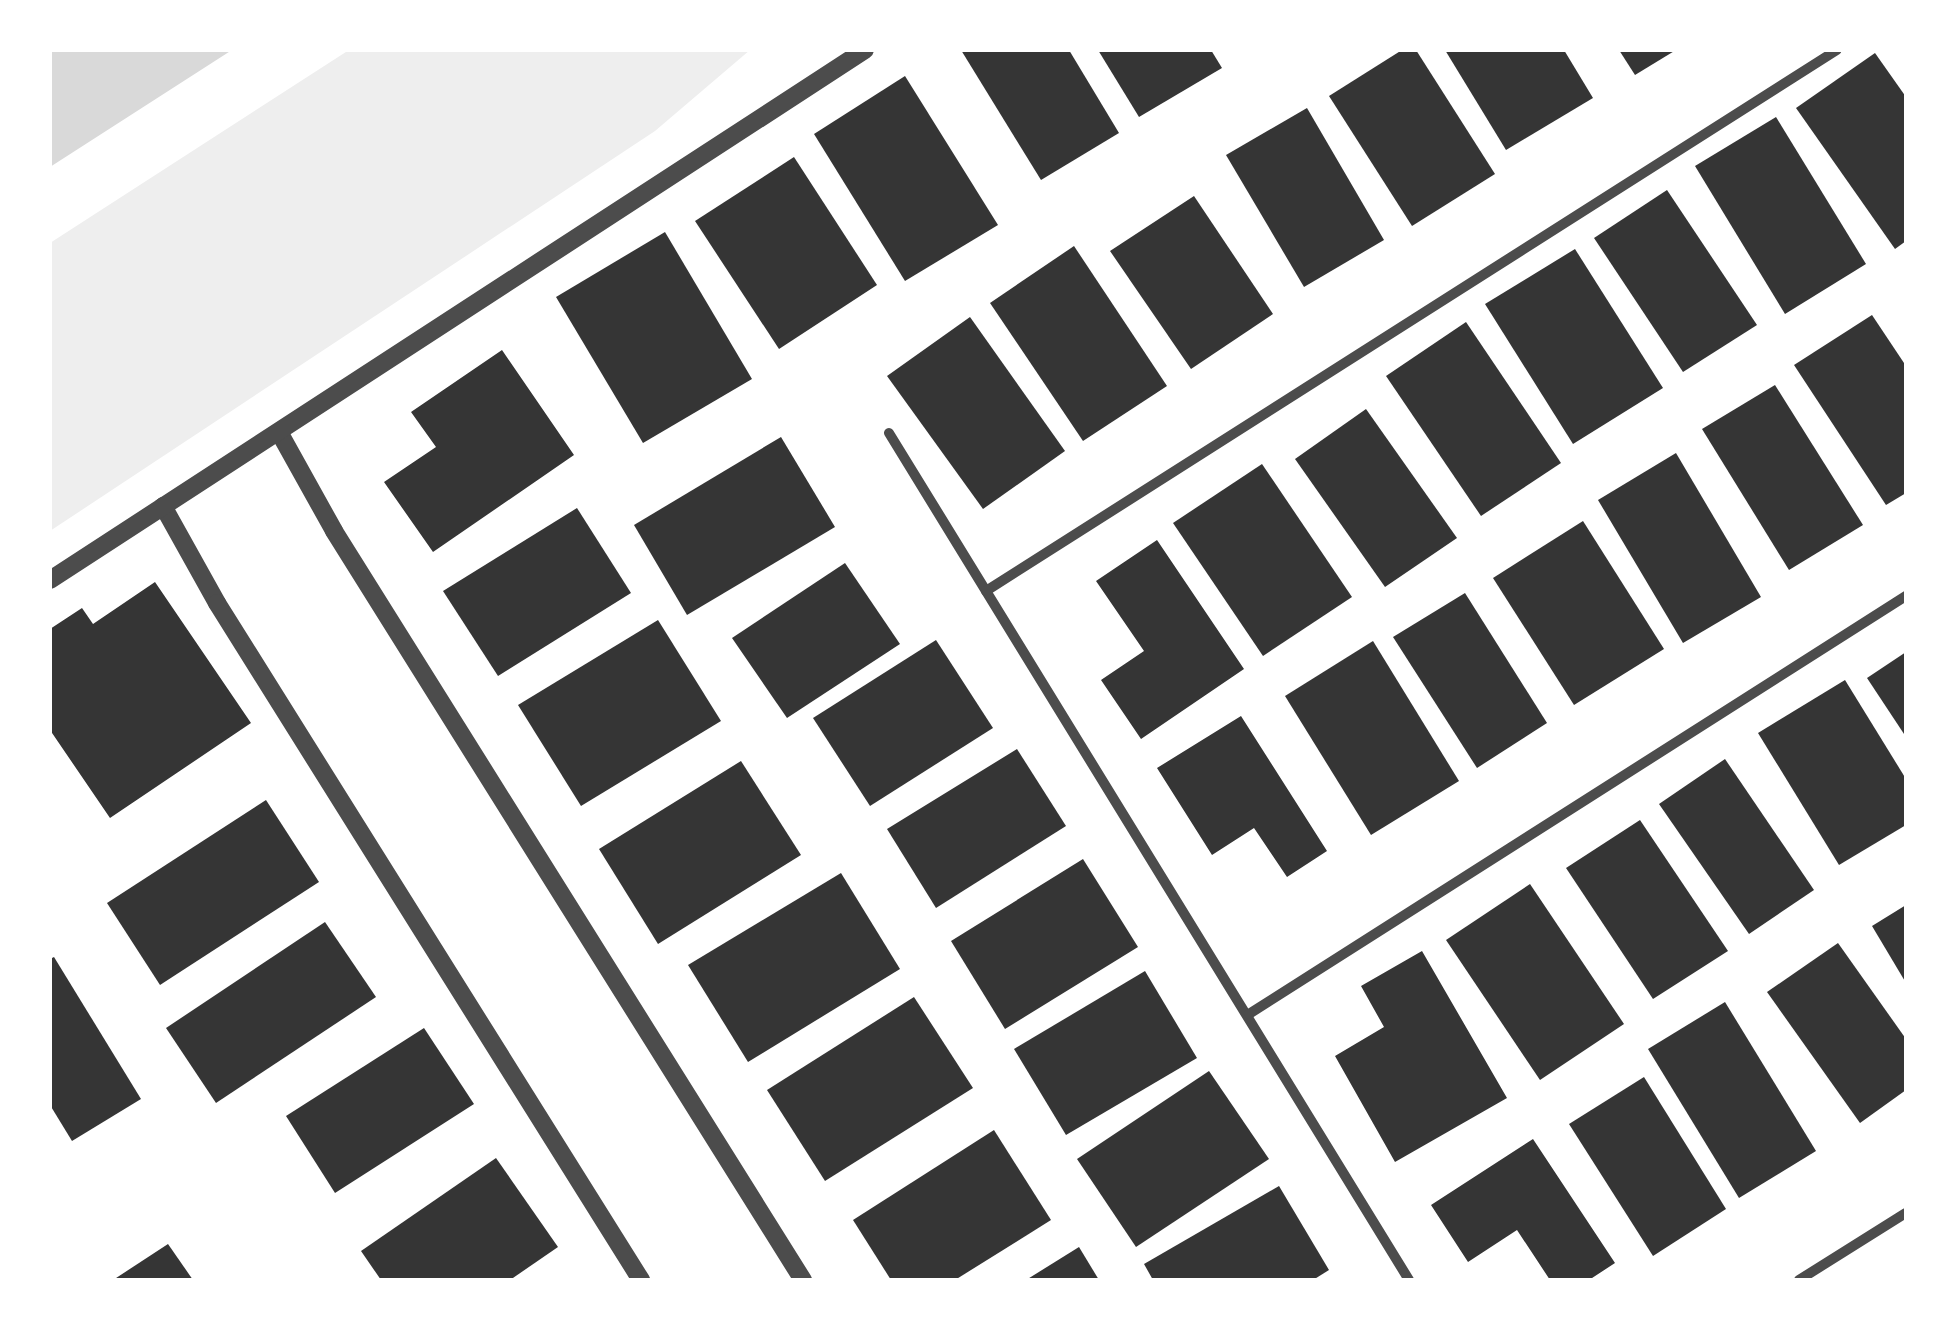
<!DOCTYPE html>
<style>
body{margin:0}
#map{position:relative;width:1956px;height:1330px;overflow:hidden;background:#fff;font-family:"Varela Round",sans-serif}
div>[style]{position:absolute}
.green>*{inset:0;background:#eee}
.water>*{inset:0;background:#d9d9d9}
.building>*{inset:0;background:#353535}
.minor>*{height:10px;margin:-5px;padding:0 5px;transform-origin:5px;border-radius:5px;background:#4c4c4c}
.tertiary>*{height:18px;margin:-9px;padding:0 9px;transform-origin:9px;border-radius:9px;background:#4c4c4c}
span{translate:-50% -50%;white-space:nowrap;text-align:center;line-height:1.15;-webkit-text-stroke:8px #fff;paint-order:stroke}
.frame{position:absolute;inset:0;border:52px solid #fff;pointer-events:none}
</style>
<div id="map">
<div class="green">
<i style="clip-path:polygon(349px 50px,750px 50px,655px 131px,50px 531px,50px 243px)"></i>
</div>
<div class="water">
<i style="clip-path:polygon(50px 50px,232px 50px,50px 167px)"></i>
</div>
<div class="building">
<i style="clip-path:polygon(961px 50px,1069px 50px,1119px 133px,1041px 180px)"></i>
<i style="clip-path:polygon(1098px 50px,1211px 50px,1222px 68px,1139px 117px)"></i>
<i style="clip-path:polygon(1402px 50px,1416px 50px,1495px 174px,1412px 226px,1329px 96px)"></i>
<i style="clip-path:polygon(1445px 50px,1564px 50px,1593px 98px,1506px 150px)"></i>
<i style="clip-path:polygon(1619px 50px,1676px 50px,1635px 75px)"></i>
<i style="clip-path:polygon(1875px 53px,1906px 97px,1906px 241px,1895px 249px,1796px 108px)"></i>
<i style="clip-path:polygon(905px 76px,998px 225px,905px 281px,814px 134px)"></i>
<i style="clip-path:polygon(1307px 108px,1384px 240px,1304px 287px,1226px 155px)"></i>
<i style="clip-path:polygon(1776px 117px,1866px 264px,1785px 314px,1695px 166px)"></i>
<i style="clip-path:polygon(794px 157px,877px 285px,779px 349px,695px 221px)"></i>
<i style="clip-path:polygon(1667px 190px,1757px 325px,1683px 372px,1594px 238px)"></i>
<i style="clip-path:polygon(1194px 196px,1273px 314px,1191px 369px,1110px 251px)"></i>
<i style="clip-path:polygon(665px 232px,752px 379px,643px 443px,556px 297px)"></i>
<i style="clip-path:polygon(1074px 246px,1167px 386px,1083px 441px,990px 303px)"></i>
<i style="clip-path:polygon(1575px 249px,1663px 388px,1573px 444px,1485px 304px)"></i>
<i style="clip-path:polygon(1872px 315px,1906px 366px,1906px 493px,1886px 505px,1794px 365px)"></i>
<i style="clip-path:polygon(970px 317px,1065px 451px,983px 509px,887px 376px)"></i>
<i style="clip-path:polygon(1466px 322px,1561px 463px,1481px 516px,1386px 376px)"></i>
<i style="clip-path:polygon(502px 350px,574px 455px,433px 552px,384px 482px,436px 447px,411px 412px)"></i>
<i style="clip-path:polygon(1775px 385px,1863px 525px,1789px 570px,1702px 429px)"></i>
<i style="clip-path:polygon(1366px 409px,1457px 538px,1385px 587px,1295px 459px)"></i>
<i style="clip-path:polygon(781px 437px,835px 527px,687px 615px,634px 525px)"></i>
<i style="clip-path:polygon(1676px 453px,1761px 597px,1683px 643px,1598px 500px)"></i>
<i style="clip-path:polygon(1262px 464px,1352px 597px,1263px 656px,1173px 523px)"></i>
<i style="clip-path:polygon(577px 508px,631px 593px,498px 676px,443px 591px)"></i>
<i style="clip-path:polygon(1583px 521px,1664px 649px,1574px 705px,1493px 578px)"></i>
<i style="clip-path:polygon(1157px 540px,1244px 669px,1141px 739px,1101px 680px,1144px 651px,1096px 581px)"></i>
<i style="clip-path:polygon(845px 563px,900px 644px,787px 718px,732px 638px)"></i>
<i style="clip-path:polygon(155px 582px,251px 723px,110px 818px,50px 730px,50px 629px,82px 608px,93px 624px)"></i>
<i style="clip-path:polygon(1465px 593px,1547px 723px,1477px 768px,1393px 637px)"></i>
<i style="clip-path:polygon(658px 620px,721px 721px,581px 806px,518px 705px)"></i>
<i style="clip-path:polygon(936px 640px,993px 728px,870px 806px,813px 718px)"></i>
<i style="clip-path:polygon(1373px 641px,1459px 781px,1371px 835px,1285px 696px)"></i>
<i style="clip-path:polygon(1906px 652px,1906px 737px,1867px 678px)"></i>
<i style="clip-path:polygon(1845px 680px,1906px 779px,1906px 825px,1839px 865px,1758px 733px)"></i>
<i style="clip-path:polygon(1241px 716px,1327px 851px,1287px 877px,1254px 828px,1212px 855px,1157px 768px)"></i>
<i style="clip-path:polygon(1017px 749px,1066px 826px,936px 908px,887px 829px)"></i>
<i style="clip-path:polygon(1725px 759px,1814px 890px,1749px 934px,1659px 804px)"></i>
<i style="clip-path:polygon(741px 761px,801px 855px,658px 944px,599px 849px)"></i>
<i style="clip-path:polygon(266px 800px,319px 882px,160px 985px,107px 903px)"></i>
<i style="clip-path:polygon(1640px 820px,1728px 951px,1653px 999px,1566px 868px)"></i>
<i style="clip-path:polygon(1083px 859px,1138px 947px,1005px 1029px,951px 941px)"></i>
<i style="clip-path:polygon(841px 873px,900px 969px,748px 1062px,688px 965px)"></i>
<i style="clip-path:polygon(1530px 884px,1624px 1024px,1540px 1080px,1446px 940px)"></i>
<i style="clip-path:polygon(1906px 905px,1906px 983px,1872px 926px)"></i>
<i style="clip-path:polygon(325px 922px,376px 997px,216px 1103px,166px 1028px)"></i>
<i style="clip-path:polygon(1838px 943px,1906px 1039px,1906px 1090px,1860px 1123px,1767px 992px)"></i>
<i style="clip-path:polygon(1422px 951px,1507px 1098px,1395px 1162px,1335px 1056px,1384px 1027px,1361px 986px)"></i>
<i style="clip-path:polygon(54px 957px,141px 1099px,72px 1141px,50px 1105px,50px 959px)"></i>
<i style="clip-path:polygon(1145px 971px,1197px 1058px,1066px 1135px,1014px 1049px)"></i>
<i style="clip-path:polygon(914px 997px,973px 1088px,825px 1181px,767px 1090px)"></i>
<i style="clip-path:polygon(1725px 1002px,1816px 1151px,1739px 1198px,1648px 1049px)"></i>
<i style="clip-path:polygon(424px 1028px,474px 1104px,335px 1193px,286px 1116px)"></i>
<i style="clip-path:polygon(1209px 1071px,1269px 1159px,1136px 1247px,1077px 1159px)"></i>
<i style="clip-path:polygon(1644px 1077px,1726px 1209px,1653px 1256px,1569px 1124px)"></i>
<i style="clip-path:polygon(994px 1130px,1051px 1220px,955px 1280px,891px 1280px,853px 1220px)"></i>
<i style="clip-path:polygon(1533px 1139px,1615px 1263px,1589px 1280px,1550px 1280px,1517px 1230px,1468px 1262px,1431px 1205px)"></i>
<i style="clip-path:polygon(496px 1158px,558px 1247px,510px 1280px,381px 1280px,361px 1251px)"></i>
<i style="clip-path:polygon(1279px 1186px,1329px 1270px,1313px 1280px,1153px 1280px,1144px 1264px)"></i>
<i style="clip-path:polygon(168px 1244px,193px 1280px,113px 1280px)"></i>
<i style="clip-path:polygon(1079px 1247px,1099px 1280px,1026px 1280px)"></i>
</div>
<div class="minor">
<i style="left:889px;top:433px;width:994px;rotate:58.45deg"></i>
<i style="left:986px;top:591px;width:1008px;rotate:-32.45deg"></i>
<i style="left:1249px;top:1014px;width:779px;rotate:-32.47deg"></i>
<i style="left:1799px;top:1280px;width:126px;rotate:-32.1deg"></i>
</div>
<div class="tertiary">
<i style="left:279px;top:432px;width:113px;rotate:60.9deg"></i>
<i style="left:334px;top:531px;width:884px;rotate:57.95deg"></i>
<i style="left:163px;top:506px;width:111px;rotate:60.9deg"></i>
<i style="left:217px;top:603px;width:799px;rotate:57.94deg"></i>
<i style="left:50px;top:580px;width:972px;rotate:-33.04deg"></i>
</div>
<div class="frame"></div>
</div>
